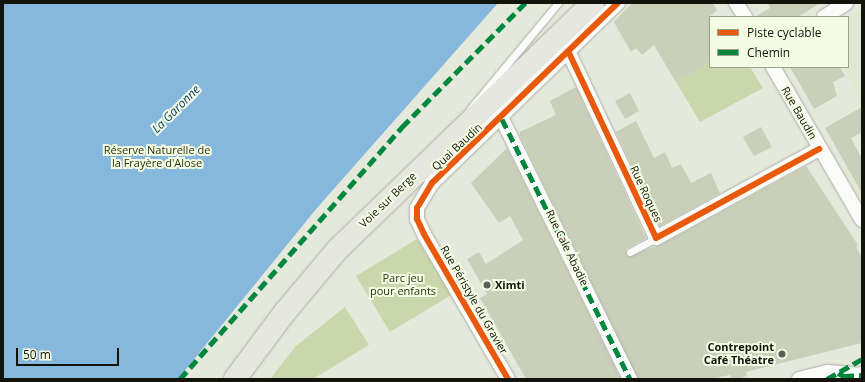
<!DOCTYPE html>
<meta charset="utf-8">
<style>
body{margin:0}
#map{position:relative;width:865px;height:382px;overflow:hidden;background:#e5e9dc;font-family:"Open Sans",sans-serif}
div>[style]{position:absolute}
.built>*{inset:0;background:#e1e7d0}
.green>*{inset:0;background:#cad6ac}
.water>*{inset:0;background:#86b8dd}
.building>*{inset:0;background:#cacfb9}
.roads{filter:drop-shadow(0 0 1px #abaea4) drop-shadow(0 0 1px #abaea4)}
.service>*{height:7px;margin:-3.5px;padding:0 3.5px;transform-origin:3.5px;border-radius:3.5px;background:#fbfcfa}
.minor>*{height:14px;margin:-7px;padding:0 7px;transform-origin:7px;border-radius:7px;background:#fbfcfa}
.secondary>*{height:19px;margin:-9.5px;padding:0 9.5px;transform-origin:9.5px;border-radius:9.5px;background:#fbfcfa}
.primary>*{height:22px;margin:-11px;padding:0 11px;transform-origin:11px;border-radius:11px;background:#e6e8df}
.quiet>*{height:5px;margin-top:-2.5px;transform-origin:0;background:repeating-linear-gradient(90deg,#00873e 0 10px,transparent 0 15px)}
.cycleway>*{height:6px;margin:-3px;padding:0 3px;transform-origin:3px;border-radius:3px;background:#e8590c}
.dots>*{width:11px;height:11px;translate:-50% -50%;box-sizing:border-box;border:2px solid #f5fce4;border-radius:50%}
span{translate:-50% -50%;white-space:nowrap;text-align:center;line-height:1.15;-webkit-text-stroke:4px #f5fce4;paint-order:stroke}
.street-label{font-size:11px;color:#12140c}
.park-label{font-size:11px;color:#2b3310}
.poi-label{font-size:11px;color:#12140c;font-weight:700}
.left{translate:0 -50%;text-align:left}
.right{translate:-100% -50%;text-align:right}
.water-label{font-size:12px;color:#0c4167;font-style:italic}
.frame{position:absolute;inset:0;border:4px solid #12140c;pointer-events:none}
.legend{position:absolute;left:709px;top:16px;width:140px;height:52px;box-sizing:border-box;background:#f5fce4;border:1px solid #9a9f8e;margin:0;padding:5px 7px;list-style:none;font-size:12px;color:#12140c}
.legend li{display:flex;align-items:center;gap:8px;height:20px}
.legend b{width:20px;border:1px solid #9a9f8e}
.scale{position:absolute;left:16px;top:348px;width:103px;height:18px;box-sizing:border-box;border:2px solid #12140c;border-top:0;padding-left:5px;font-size:12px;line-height:14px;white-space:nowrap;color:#12140c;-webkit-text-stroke:3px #f5fce4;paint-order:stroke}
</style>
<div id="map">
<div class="built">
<i style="clip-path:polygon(862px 9px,862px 105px,843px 67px,848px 67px,848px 18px)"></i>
<i style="clip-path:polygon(862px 157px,862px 200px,843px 168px)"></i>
</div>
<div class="green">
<i style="clip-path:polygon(710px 19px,710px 67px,750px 67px,763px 88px,700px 122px,657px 50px)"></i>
<i style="clip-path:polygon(417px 239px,451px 295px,390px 332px,356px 276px)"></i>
<i style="clip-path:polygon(345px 307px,369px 345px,313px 379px,270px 379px,296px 346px)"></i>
</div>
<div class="water">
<i style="clip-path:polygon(3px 3px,498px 3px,317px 208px,178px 379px,3px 379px)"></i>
</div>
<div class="building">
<i style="clip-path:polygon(632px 3px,713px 3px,717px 10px,710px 16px,710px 62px,676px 82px,654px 45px,642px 55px,636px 48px,631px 52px,614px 22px)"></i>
<i style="clip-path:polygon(768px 3px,820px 3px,798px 17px,755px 17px,770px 8px)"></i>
<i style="clip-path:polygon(790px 67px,840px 67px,845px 76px,833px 82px,837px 96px,814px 109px)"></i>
<i style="clip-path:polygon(576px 87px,646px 238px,626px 249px,628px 256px,660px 245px,806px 166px,858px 245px,856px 246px,862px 258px,862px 343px,746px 372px,747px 376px,737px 379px,731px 379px,730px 375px,710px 379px,638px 379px,520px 136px,520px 132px,556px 115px,550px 101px)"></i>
<i style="clip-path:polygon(630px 93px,639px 111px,625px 119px,615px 101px)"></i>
<i style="clip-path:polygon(862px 107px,862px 132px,851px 138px,862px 159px,862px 193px,825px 128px)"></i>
<i style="clip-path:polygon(636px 121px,654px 158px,665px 152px,672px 168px,681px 164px,691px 183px,711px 173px,720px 193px,660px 226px,616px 132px)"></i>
<i style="clip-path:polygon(761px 127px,772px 147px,754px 156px,743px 137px)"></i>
<i style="clip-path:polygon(507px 148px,621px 379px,526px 379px,480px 298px,487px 294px,467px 259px,479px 252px,486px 264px,523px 240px,510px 216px,499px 223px,471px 183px)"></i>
</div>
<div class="roads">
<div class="service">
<i style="left:470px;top:109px;width:138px;rotate:-50.3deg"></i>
<i style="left:630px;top:252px;width:30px;rotate:-28deg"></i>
</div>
<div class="minor">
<i style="left:736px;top:3px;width:17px;rotate:57deg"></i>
<i style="left:824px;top:17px;width:26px;rotate:-32deg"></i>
<i style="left:569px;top:53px;width:204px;rotate:64.8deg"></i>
<i style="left:656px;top:238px;width:186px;rotate:-28.6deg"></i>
<i style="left:773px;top:67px;width:177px;rotate:59.8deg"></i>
<i style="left:502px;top:119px;width:290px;rotate:63.8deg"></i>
<i style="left:508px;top:379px;width:168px;rotate:-120.1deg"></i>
<i style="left:424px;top:234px;width:17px;rotate:-115deg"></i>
<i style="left:417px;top:219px;width:11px;rotate:-90deg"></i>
<i style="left:417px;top:208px;width:29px;rotate:-59deg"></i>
<i style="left:432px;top:183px;width:259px;rotate:-44.1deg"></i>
<i style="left:799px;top:379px;width:30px;rotate:-14deg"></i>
<i style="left:828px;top:372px;width:34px;rotate:5deg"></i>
</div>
<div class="secondary">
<i style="left:857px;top:379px;width:6px;rotate:-31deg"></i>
</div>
<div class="primary">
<i style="left:235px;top:379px;width:84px;rotate:-53.3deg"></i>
<i style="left:285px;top:312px;width:81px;rotate:-50deg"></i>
<i style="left:337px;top:250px;width:356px;rotate:-44deg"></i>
</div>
</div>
<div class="quiet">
<i style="left:502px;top:119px;width:290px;rotate:63.8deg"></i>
<i style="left:838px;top:373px;width:7px;rotate:27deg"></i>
<i style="left:844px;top:376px;width:18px;rotate:-3deg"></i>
<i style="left:180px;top:379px;width:336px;rotate:-48.6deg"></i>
<i style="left:402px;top:127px;width:175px;rotate:-45.2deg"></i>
<i style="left:827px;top:379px;width:40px;rotate:-29.7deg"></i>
</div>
<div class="cycleway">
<i style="left:569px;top:53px;width:204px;rotate:64.8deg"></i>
<i style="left:656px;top:238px;width:186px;rotate:-28.6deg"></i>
<i style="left:508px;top:379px;width:168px;rotate:-120.1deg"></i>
<i style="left:424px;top:234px;width:17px;rotate:-115deg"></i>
<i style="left:417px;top:219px;width:11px;rotate:-90deg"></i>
<i style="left:417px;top:208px;width:29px;rotate:-59deg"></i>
<i style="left:432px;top:183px;width:259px;rotate:-44.1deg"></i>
</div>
<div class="dots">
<i style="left:487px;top:285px;background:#5c5f55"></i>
<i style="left:782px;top:354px;background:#5c5f55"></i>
</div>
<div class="street-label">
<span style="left:799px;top:113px;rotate:60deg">Rue Baudin</span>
<span style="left:457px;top:147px;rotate:-43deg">Quai Baudin</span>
<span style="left:646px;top:194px;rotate:65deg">Rue Roques</span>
<span style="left:388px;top:200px;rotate:-44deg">Voie sur Berge</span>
<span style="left:567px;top:248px;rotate:64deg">Rue Cale Abadie</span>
<span style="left:474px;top:300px;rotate:60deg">Rue Péristyle du Gravier</span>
</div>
<div class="park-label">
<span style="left:157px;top:157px">Réserve Naturelle de<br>la Frayère d'Alose</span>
<span style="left:403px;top:285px">Parc jeu<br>pour enfants</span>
</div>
<div class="poi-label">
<span class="left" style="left:495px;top:285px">Ximti</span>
<span class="right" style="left:774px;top:354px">Contrepoint<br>Café Théatre</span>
</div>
<div class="water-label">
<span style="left:176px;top:109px;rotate:-45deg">La Garonne</span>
</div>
<div class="frame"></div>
<ul class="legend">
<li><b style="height:5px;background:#e8590c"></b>Piste cyclable</li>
<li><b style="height:5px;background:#00873e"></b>Chemin</li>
</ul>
<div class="scale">50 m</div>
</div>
